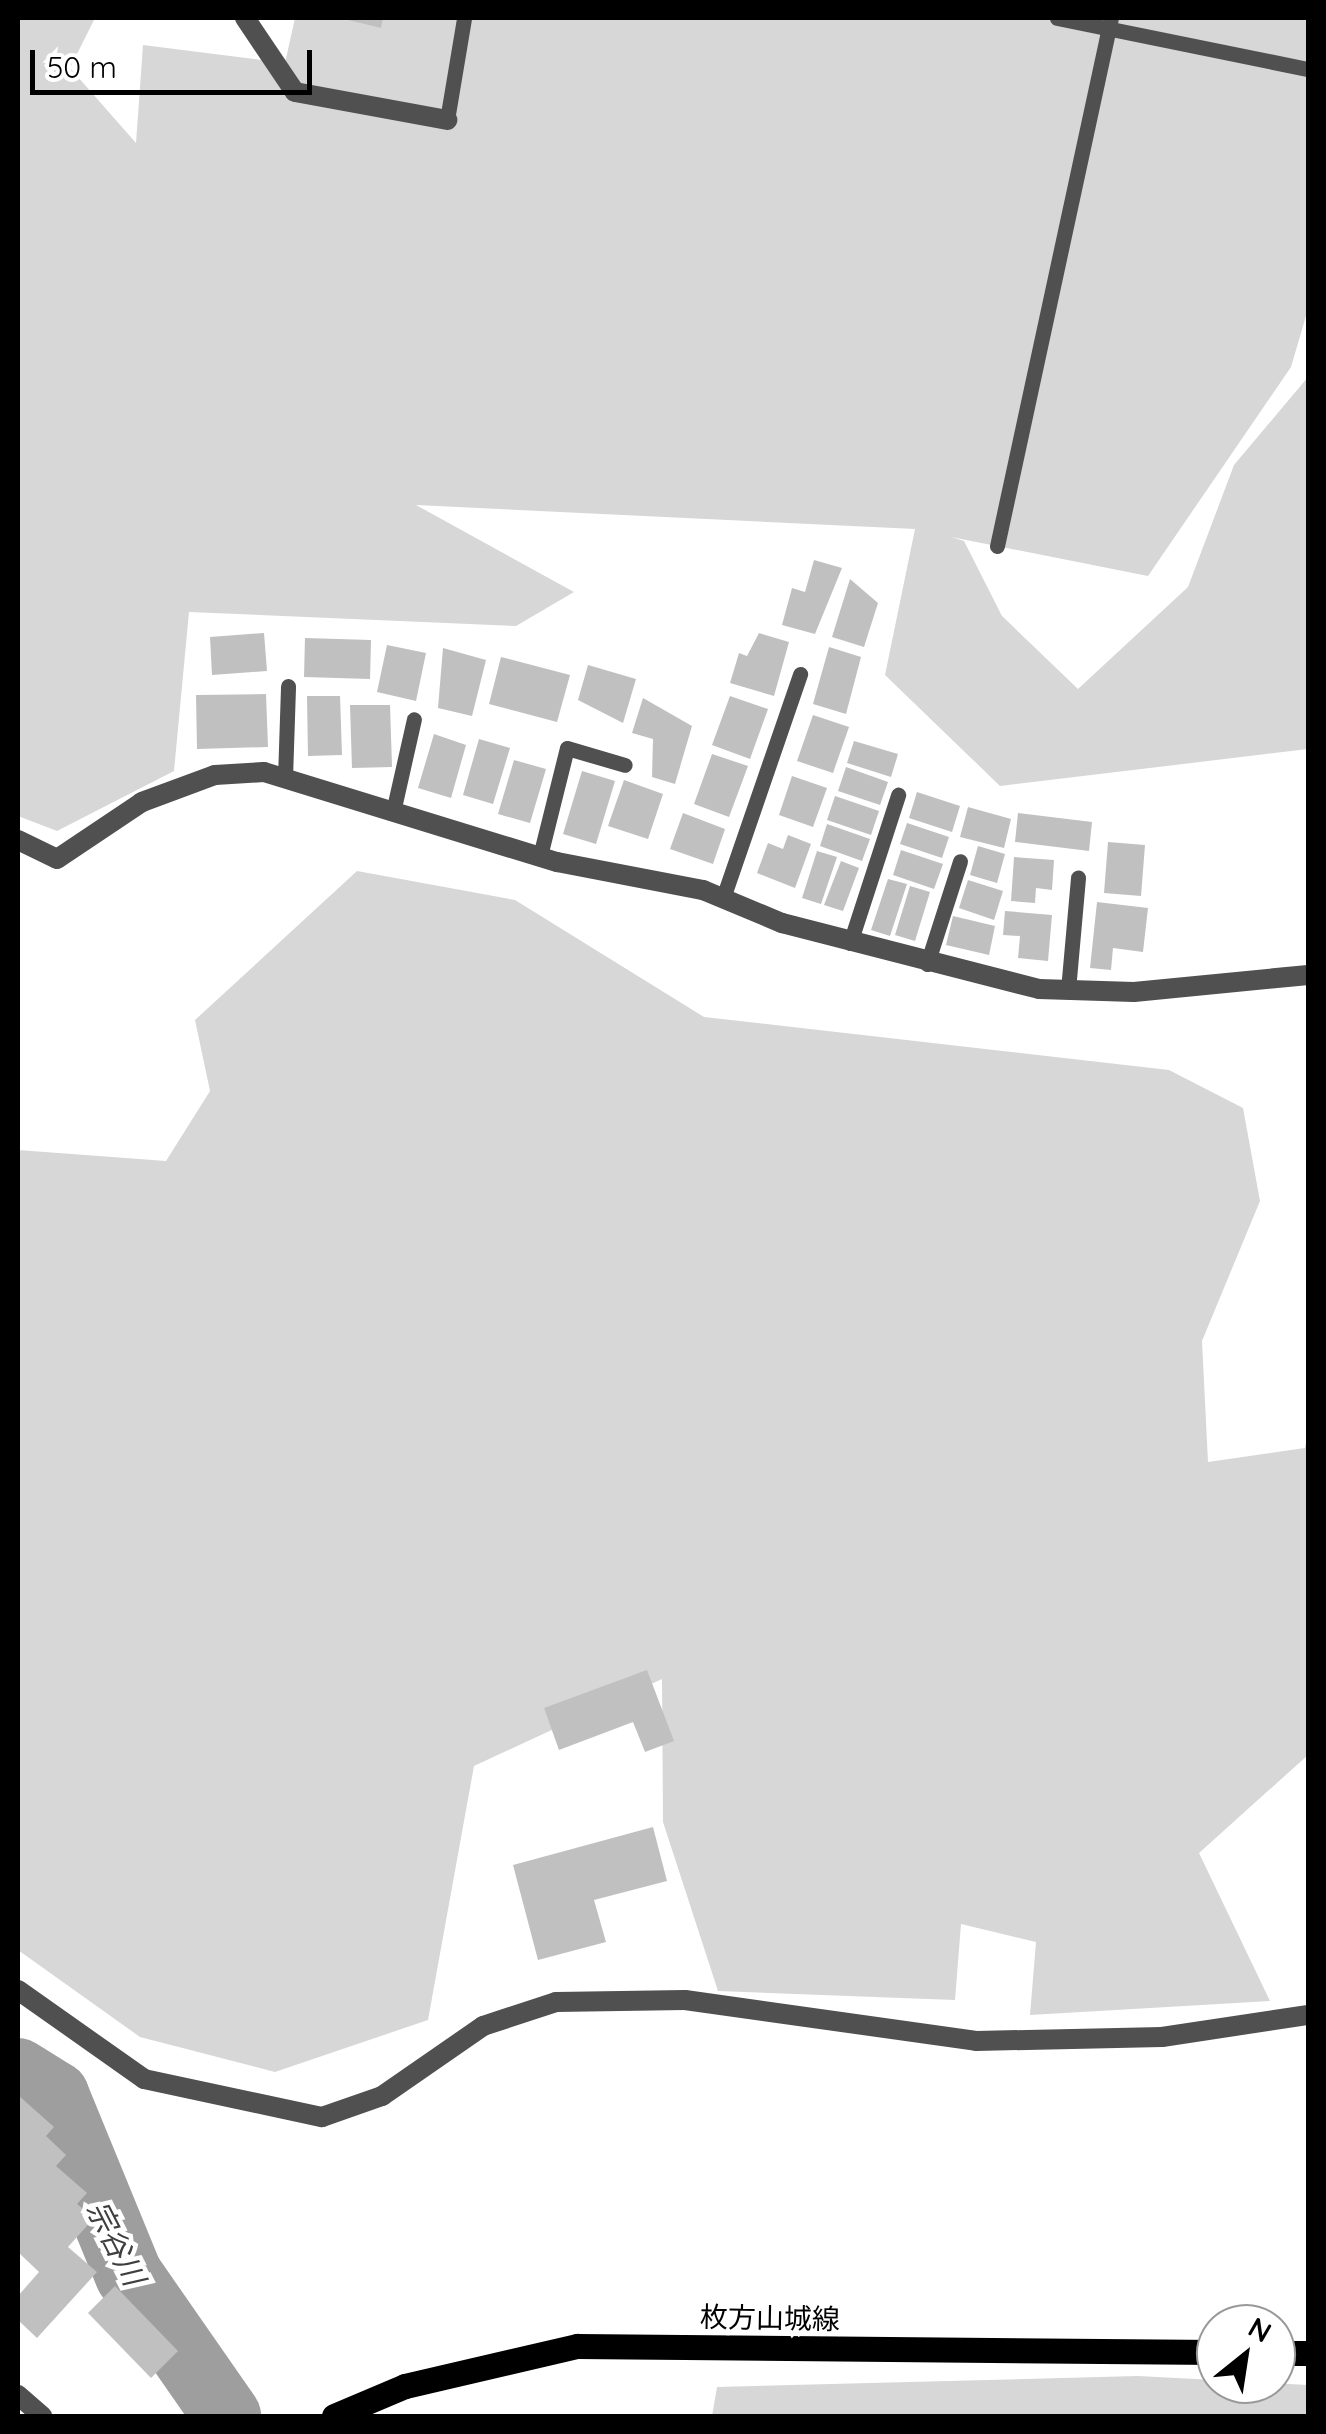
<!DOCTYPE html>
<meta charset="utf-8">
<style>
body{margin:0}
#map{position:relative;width:1326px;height:2434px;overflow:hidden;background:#fff;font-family:Quicksand,"Noto Sans JP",sans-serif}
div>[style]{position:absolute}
.green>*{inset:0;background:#d7d7d7}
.river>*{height:68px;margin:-34px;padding:0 34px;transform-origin:34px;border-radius:34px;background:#9e9e9e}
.building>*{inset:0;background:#c0c0c0}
.service>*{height:15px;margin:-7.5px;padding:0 7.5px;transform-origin:7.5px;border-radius:7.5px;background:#505050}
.minor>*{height:20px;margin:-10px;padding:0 10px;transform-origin:10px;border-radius:10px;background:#505050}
.tertiary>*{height:20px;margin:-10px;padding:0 10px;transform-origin:10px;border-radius:10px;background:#505050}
.primary>*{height:25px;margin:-12.5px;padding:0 12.5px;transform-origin:12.5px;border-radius:12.5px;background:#000}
span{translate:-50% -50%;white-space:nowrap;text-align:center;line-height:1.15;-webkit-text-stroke:9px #fff;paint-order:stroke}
.street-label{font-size:28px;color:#000}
.water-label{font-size:30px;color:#3f3f3f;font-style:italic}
.frame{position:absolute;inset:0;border:20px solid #000;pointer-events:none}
.north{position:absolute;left:1196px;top:2304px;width:100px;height:100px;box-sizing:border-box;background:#fff;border:2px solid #999;border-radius:50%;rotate:30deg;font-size:28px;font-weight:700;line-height:40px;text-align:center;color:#000}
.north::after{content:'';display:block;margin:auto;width:35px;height:45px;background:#000;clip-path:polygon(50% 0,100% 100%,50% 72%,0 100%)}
.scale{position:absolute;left:30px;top:50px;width:282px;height:45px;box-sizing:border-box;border:5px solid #000;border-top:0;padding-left:12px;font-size:30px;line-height:35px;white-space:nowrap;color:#000;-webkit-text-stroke:8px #fff;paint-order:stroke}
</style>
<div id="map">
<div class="green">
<i style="clip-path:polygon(18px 18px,95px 18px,70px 68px,136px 143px,143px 45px,285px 63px,295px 18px,1308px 18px,1308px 309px,1291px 367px,1148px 576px,951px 537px,964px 541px,1002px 616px,1078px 689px,1188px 587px,1234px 465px,1308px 377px,1308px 749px,1000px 786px,885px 675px,915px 529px,416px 505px,574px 592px,516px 626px,189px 612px,174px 771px,57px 831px,18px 816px)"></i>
<i style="clip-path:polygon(357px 871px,515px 900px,704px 1017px,1169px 1070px,1243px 1108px,1260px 1201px,1202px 1341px,1208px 1462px,1305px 1448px,1308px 1431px,1308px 1755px,1199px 1853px,1270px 2001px,1030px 2015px,1036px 1942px,961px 1924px,955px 2000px,718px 1991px,663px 1822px,662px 1679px,474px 1766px,428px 2020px,275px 2072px,140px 2037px,18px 1950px,18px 1150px,166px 1161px,210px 1091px,195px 1020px)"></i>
<i style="clip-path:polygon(1138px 2376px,1308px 2385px,1308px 2416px,712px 2416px,717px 2387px)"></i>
</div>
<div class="river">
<i style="left:18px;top:2072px;width:44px;rotate:31.9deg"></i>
<i style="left:55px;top:2095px;width:195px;rotate:67.7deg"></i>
<i style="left:129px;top:2275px;width:172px;rotate:55.2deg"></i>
</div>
<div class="building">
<i style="clip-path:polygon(340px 18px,383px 18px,381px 28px)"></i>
<i style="clip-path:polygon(814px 560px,842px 568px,815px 634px,782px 625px,792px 588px,805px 592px)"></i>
<i style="clip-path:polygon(850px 579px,878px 603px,864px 647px,832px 637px)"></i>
<i style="clip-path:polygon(264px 633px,267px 671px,212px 675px,210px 637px)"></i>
<i style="clip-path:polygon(759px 633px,789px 642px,774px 696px,730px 683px,739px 653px,747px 656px)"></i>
<i style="clip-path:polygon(305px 638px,371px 640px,370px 679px,304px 677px)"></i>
<i style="clip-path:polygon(387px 645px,426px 653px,416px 701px,377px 692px)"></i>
<i style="clip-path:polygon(829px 647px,861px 657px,846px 714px,813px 704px)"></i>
<i style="clip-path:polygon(443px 648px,486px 660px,472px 716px,438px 708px)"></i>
<i style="clip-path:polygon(501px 657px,570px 675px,557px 722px,489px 704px)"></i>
<i style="clip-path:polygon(588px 665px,636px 679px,623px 723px,578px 700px)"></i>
<i style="clip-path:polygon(266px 694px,268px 747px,197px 749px,196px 695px)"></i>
<i style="clip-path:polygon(307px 696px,340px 696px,342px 755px,308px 756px)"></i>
<i style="clip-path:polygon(730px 696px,768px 709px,750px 759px,712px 745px)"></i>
<i style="clip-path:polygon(643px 698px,692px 726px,675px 784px,652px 777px,653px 739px,632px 733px)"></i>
<i style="clip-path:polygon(350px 705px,390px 705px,392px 767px,352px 768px)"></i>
<i style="clip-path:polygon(813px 715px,849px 727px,833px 773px,797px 761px)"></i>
<i style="clip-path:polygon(434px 734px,466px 745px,451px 798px,418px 788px)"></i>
<i style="clip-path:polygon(479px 739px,510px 748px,493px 804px,463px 795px)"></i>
<i style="clip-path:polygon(854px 741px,898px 754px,891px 777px,847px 763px)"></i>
<i style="clip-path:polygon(712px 754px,748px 766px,729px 817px,694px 804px)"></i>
<i style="clip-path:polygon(514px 760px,546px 769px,530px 823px,498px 814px)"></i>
<i style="clip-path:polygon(846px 767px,888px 782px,880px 805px,838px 791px)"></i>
<i style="clip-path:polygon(582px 771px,615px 781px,596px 844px,563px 834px)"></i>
<i style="clip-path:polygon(792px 776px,827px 788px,813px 827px,779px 815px)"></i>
<i style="clip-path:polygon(624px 780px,663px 794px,648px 839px,608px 826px)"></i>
<i style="clip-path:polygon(917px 792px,960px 806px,952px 832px,909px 818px)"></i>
<i style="clip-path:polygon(835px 796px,879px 811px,871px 835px,827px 820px)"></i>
<i style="clip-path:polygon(968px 807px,1011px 819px,1004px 848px,960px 837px)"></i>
<i style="clip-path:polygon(683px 813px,725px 829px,713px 864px,670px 849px)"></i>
<i style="clip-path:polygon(1018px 813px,1092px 822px,1089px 851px,1015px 842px)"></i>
<i style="clip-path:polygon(907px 823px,949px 837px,942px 858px,900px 844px)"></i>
<i style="clip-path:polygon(827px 824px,870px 839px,862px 861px,820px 846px)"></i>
<i style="clip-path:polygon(788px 835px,811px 844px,795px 888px,757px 873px,768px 843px,783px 849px)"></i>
<i style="clip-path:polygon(1108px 842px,1145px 845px,1141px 896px,1104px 893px)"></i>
<i style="clip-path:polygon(978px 846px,1005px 854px,997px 883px,970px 875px)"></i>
<i style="clip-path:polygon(901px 850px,943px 864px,934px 889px,893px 875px)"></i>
<i style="clip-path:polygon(817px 851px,837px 857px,821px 904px,802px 898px)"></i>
<i style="clip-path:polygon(1014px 857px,1054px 860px,1052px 890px,1036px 888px,1035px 903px,1011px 901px)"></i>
<i style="clip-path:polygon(841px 861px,859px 868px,843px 911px,824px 905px)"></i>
<i style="clip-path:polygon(888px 879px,907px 884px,890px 936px,871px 930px)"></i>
<i style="clip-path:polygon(968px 880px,1003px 891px,994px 920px,959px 908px)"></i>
<i style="clip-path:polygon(910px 886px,930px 892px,915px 941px,895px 935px)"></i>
<i style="clip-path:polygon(1097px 902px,1148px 908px,1143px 952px,1113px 948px,1111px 970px,1090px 968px)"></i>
<i style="clip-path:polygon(1005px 911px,1052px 915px,1048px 961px,1018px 958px,1020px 936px,1003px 935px)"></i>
<i style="clip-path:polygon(953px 916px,995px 926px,989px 955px,946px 945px)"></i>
<i style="clip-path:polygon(647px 1670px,674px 1741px,645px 1752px,633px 1722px,559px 1750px,544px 1708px)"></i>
<i style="clip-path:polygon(653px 1827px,667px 1881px,594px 1900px,606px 1942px,538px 1960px,513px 1865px)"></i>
<i style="clip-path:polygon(18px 2095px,54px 2127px,46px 2136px,66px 2155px,56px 2166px,87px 2193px,77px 2204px,94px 2218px,68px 2247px,97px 2272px,37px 2338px,18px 2320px,18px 2296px,39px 2272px,18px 2252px)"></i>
<i style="clip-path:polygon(115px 2286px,178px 2351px,151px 2378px,88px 2313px)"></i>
</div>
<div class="service">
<i style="left:1057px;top:18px;width:256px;rotate:11.5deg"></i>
<i style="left:447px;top:120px;width:103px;rotate:-80.5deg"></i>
<i style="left:997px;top:546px;width:540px;rotate:-77.82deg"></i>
<i style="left:285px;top:778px;width:92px;rotate:-88.1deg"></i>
<i style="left:393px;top:812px;width:95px;rotate:-77.3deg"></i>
<i style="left:540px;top:856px;width:111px;rotate:-76deg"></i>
<i style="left:567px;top:748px;width:60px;rotate:16.3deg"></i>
<i style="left:723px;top:898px;width:237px;rotate:-71deg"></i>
<i style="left:850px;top:943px;width:156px;rotate:-72deg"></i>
<i style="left:927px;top:964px;width:108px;rotate:-72.2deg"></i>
<i style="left:1068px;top:990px;width:113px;rotate:-84.9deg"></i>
</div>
<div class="minor">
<i style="left:245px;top:18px;width:89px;rotate:56deg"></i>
<i style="left:295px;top:92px;width:155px;rotate:10.4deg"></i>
<i style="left:18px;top:840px;width:43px;rotate:26deg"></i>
<i style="left:57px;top:859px;width:102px;rotate:-33.8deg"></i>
<i style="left:142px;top:802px;width:78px;rotate:-20.3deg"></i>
<i style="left:215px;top:775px;width:49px;rotate:-3.5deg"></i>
<i style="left:264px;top:772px;width:307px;rotate:17.1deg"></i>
<i style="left:557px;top:862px;width:149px;rotate:10.9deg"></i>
<i style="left:703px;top:890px;width:86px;rotate:22.7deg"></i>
<i style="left:782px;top:923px;width:265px;rotate:14.4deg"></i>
<i style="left:1039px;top:989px;width:95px;rotate:1.8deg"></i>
<i style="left:1134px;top:992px;width:175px;rotate:-5.6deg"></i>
<i style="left:18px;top:1990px;width:154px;rotate:35.2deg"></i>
<i style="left:144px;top:2079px;width:182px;rotate:12.1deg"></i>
<i style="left:322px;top:2117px;width:64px;rotate:-19.3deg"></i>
<i style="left:382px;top:2096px;width:123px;rotate:-34.7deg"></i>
<i style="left:483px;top:2026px;width:77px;rotate:-18.2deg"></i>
<i style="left:556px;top:2002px;width:129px;rotate:-0.9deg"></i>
<i style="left:685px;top:2000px;width:294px;rotate:8deg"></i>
<i style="left:976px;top:2041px;width:186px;rotate:-1.2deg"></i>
<i style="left:1162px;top:2037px;width:148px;rotate:-8.6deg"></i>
</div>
<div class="tertiary">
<i style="left:18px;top:2395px;width:32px;rotate:41deg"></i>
</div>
<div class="primary">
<i style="left:1276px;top:2353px;width:32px"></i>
<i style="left:334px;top:2416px;width:77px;rotate:-22.9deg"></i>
<i style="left:405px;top:2386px;width:177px;rotate:-13.1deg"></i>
<i style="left:577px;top:2346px;width:639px;rotate:0.54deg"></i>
</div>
<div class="street-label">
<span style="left:770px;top:2318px;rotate:1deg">枚方山城線</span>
</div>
<div class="water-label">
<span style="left:116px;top:2243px;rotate:63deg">宗谷川</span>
</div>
<div class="frame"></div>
<div class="north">N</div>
<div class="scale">50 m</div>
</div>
